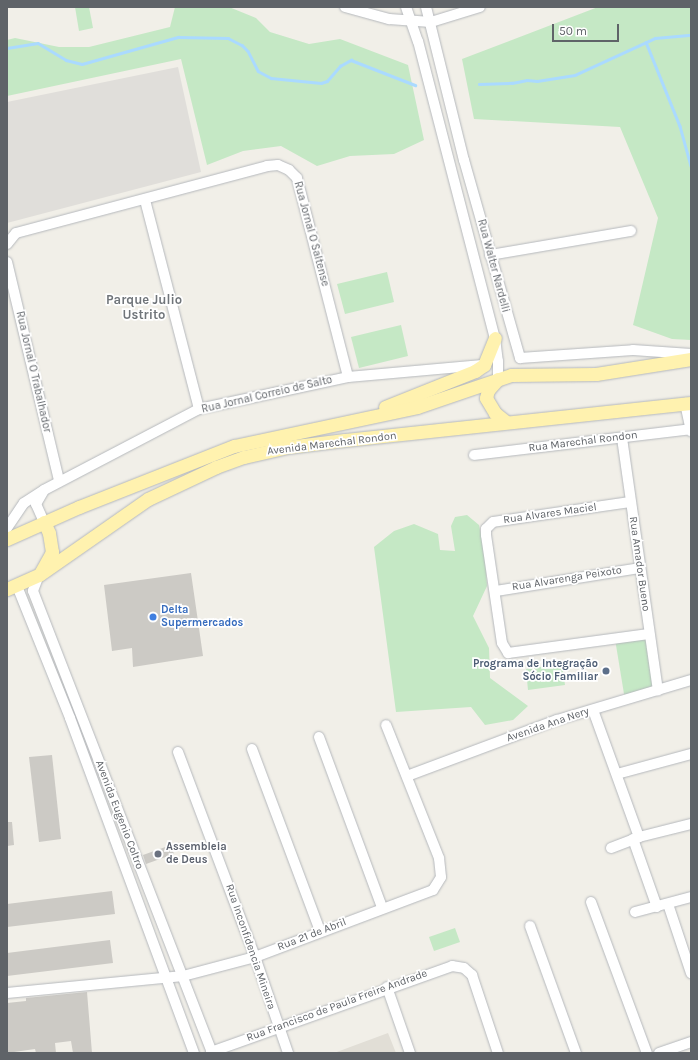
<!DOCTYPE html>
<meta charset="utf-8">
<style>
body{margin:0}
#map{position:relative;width:698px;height:1060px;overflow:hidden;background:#f1efe8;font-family:Karla,sans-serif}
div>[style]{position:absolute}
.industrial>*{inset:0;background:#e0deda}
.education>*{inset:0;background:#e1ded6}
.green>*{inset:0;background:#c5e8c5}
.stream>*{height:2.5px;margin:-1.25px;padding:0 1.25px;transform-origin:1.25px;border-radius:1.25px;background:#aadaff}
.building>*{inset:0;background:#cccac5}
.roads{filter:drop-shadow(0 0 1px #b5b8bc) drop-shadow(0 0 1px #b5b8bc)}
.minor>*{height:10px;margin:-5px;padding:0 5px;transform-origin:5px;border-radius:5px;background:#fff}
.major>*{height:13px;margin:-6.5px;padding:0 6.5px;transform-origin:6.5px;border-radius:6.5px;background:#fff2af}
.dots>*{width:11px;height:11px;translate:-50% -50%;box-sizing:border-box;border:2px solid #fff;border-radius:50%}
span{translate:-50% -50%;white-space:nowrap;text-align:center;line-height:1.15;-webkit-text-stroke:3.5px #fff;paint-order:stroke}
.street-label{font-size:11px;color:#5f6368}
.shop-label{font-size:11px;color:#366cbe;font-weight:700}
.left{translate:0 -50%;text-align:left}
.service-label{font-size:11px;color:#4e5e75;font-weight:700}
.right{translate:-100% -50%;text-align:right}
.worship-label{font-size:11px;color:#5b616d;font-weight:700}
.quarter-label{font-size:13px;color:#70757a;font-weight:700}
.frame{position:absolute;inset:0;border:8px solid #5f6368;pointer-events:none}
.scale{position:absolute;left:552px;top:24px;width:67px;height:18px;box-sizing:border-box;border:2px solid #5f6368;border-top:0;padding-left:5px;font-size:12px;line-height:14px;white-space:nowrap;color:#5f6368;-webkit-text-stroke:3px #fff;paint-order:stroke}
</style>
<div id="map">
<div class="industrial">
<i style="clip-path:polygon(178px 67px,201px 172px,7px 223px,7px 102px)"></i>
</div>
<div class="education">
<i style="clip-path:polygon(388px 1033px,396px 1053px,334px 1053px)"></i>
</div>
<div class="green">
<i style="clip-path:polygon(75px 7px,89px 7px,93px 28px,79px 31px)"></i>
<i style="clip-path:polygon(175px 7px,229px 7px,256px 18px,270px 32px,309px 44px,340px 39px,408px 65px,424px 140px,394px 154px,350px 156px,317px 166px,281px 146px,243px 151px,207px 165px,181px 59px,7px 96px,7px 40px,15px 38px,59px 47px,89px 47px,170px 27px)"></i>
<i style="clip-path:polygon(598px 7px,691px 7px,691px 340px,672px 339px,633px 325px,658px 218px,620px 127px,474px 119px,462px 59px)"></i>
<i style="clip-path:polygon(387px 272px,394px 302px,345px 314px,337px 284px)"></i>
<i style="clip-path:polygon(401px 325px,408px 356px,359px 368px,351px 337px)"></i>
<i style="clip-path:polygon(467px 515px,479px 525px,485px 555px,487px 586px,473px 616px,489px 648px,490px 678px,528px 706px,513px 720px,485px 725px,471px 707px,396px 712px,374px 547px,394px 531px,414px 524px,438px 534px,440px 550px,455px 551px,451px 526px,455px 517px)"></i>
<i style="clip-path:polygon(649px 634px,658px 690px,625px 700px,615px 639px)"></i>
<i style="clip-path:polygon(562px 664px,565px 685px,528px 690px,526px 669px)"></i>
<i style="clip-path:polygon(455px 928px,460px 942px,434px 951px,429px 937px)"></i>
</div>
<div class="stream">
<i style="left:646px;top:42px;width:91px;rotate:68deg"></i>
<i style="left:680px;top:126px;width:41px;rotate:74.6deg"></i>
<i style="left:7px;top:48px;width:31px;rotate:-9deg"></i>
<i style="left:38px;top:43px;width:33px;rotate:31deg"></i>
<i style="left:66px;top:60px;width:16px;rotate:14deg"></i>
<i style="left:82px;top:64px;width:100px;rotate:-15.7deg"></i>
<i style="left:178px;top:37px;width:50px;rotate:1.1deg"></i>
<i style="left:228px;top:38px;width:16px;rotate:27deg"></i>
<i style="left:242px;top:45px;width:8px;rotate:45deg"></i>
<i style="left:248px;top:51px;width:22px;rotate:63deg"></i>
<i style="left:258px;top:71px;width:15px;rotate:28deg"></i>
<i style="left:271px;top:78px;width:50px;rotate:5.7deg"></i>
<i style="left:321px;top:83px;width:6px;rotate:-18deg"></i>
<i style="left:327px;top:81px;width:20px;rotate:-49deg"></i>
<i style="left:340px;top:66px;width:13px;rotate:-29deg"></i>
<i style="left:351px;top:60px;width:69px;rotate:21.3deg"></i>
<i style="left:479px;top:84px;width:33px;rotate:-2deg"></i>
<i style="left:512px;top:83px;width:15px;rotate:-11deg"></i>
<i style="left:527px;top:80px;width:10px;rotate:6deg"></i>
<i style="left:537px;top:81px;width:38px;rotate:-9deg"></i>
<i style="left:575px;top:75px;width:88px;rotate:-24.8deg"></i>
<i style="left:655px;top:38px;width:36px;rotate:-5deg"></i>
</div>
<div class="building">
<i style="clip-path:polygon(191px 573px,203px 656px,133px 667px,132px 648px,112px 651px,104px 585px)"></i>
<i style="clip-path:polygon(52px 755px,61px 839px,39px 842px,29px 757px)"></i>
<i style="clip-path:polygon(7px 822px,12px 822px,14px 845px,7px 846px)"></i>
<i style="clip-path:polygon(171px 845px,174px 854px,146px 864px,143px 855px)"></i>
<i style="clip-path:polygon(112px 891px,115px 914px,7px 927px,7px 904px)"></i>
<i style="clip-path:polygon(110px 940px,113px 963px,7px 976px,7px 953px)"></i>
<i style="clip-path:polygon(87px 992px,92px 1053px,73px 1053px,71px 1041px,55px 1043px,56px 1053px,36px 1053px,35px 1049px,7px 1053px,7px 1003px,26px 1001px,26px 998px)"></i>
</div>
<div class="roads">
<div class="minor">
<i style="left:345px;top:7px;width:46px;rotate:15.3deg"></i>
<i style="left:389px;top:19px;width:42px;rotate:4.1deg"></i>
<i style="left:431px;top:22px;width:51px;rotate:-17deg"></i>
<i style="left:406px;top:7px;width:36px;rotate:71deg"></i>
<i style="left:418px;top:41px;width:307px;rotate:75.5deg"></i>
<i style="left:495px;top:338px;width:23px;rotate:83deg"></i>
<i style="left:498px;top:361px;width:18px;rotate:90deg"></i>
<i style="left:426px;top:7px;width:158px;rotate:76.1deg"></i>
<i style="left:464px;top:160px;width:206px;rotate:74.2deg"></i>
<i style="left:520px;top:358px;width:113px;rotate:-4deg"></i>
<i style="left:633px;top:350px;width:58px;rotate:3.9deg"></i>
<i style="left:145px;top:200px;width:216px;rotate:75.5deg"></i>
<i style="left:7px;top:244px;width:14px;rotate:-51deg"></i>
<i style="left:16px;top:233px;width:260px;rotate:-14.9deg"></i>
<i style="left:267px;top:166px;width:11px;rotate:-5deg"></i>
<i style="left:278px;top:165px;width:12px;rotate:24deg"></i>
<i style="left:289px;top:170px;width:11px;rotate:45deg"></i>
<i style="left:297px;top:178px;width:205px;rotate:75.6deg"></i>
<i style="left:490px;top:255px;width:143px;rotate:-9.7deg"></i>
<i style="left:7px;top:262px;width:225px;rotate:76.6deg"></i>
<i style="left:685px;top:403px;width:29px;rotate:78deg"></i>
<i style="left:622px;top:438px;width:255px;rotate:81.9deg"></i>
<i style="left:474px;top:455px;width:219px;rotate:-6.8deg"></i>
<i style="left:43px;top:492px;width:14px;rotate:120deg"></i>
<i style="left:36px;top:504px;width:20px;rotate:66deg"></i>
<i style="left:630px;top:502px;width:138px;rotate:171.7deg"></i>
<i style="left:493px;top:522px;width:10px;rotate:135deg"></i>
<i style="left:486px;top:529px;width:6px;rotate:90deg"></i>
<i style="left:486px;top:535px;width:109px;rotate:81.6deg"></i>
<i style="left:502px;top:643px;width:12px;rotate:59deg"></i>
<i style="left:508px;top:653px;width:142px;rotate:-7.7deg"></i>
<i style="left:7px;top:528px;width:30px;rotate:-56deg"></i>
<i style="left:24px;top:503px;width:24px;rotate:-33deg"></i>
<i style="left:44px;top:490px;width:175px;rotate:-27.6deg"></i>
<i style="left:199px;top:409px;width:152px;rotate:-12.1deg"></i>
<i style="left:348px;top:377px;width:135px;rotate:-5.1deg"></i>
<i style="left:39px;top:575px;width:17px;rotate:111deg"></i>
<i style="left:33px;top:591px;width:495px;rotate:68.8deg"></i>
<i style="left:17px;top:586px;width:142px;rotate:68.1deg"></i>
<i style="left:70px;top:718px;width:357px;rotate:69.7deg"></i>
<i style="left:496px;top:591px;width:145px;rotate:-9.1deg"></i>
<i style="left:593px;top:710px;width:135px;rotate:70.1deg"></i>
<i style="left:319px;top:737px;width:181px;rotate:69.7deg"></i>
<i style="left:252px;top:749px;width:194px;rotate:69.5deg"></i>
<i style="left:178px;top:752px;width:219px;rotate:69.4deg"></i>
<i style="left:255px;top:957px;width:102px;rotate:71deg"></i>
<i style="left:617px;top:774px;width:77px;rotate:-15.1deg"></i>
<i style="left:407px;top:776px;width:160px;rotate:-20.5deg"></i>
<i style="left:557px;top:720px;width:140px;rotate:-16.6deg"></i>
<i style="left:633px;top:839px;width:72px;rotate:70.6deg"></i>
<i style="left:611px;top:848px;width:30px;rotate:-21deg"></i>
<i style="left:639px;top:837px;width:54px;rotate:-14deg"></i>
<i style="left:591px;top:902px;width:161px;rotate:69.7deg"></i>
<i style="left:668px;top:904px;width:73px;rotate:71.6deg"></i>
<i style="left:635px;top:912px;width:58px;rotate:-15deg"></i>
<i style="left:530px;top:926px;width:135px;rotate:70.1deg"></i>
<i style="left:387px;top:987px;width:70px;rotate:70.8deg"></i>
<i style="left:7px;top:993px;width:177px;rotate:-5.5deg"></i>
<i style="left:183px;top:976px;width:74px;rotate:-14.8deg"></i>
<i style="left:255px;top:957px;width:190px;rotate:-20.6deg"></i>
<i style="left:433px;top:890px;width:15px;rotate:-58deg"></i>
<i style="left:441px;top:877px;width:19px;rotate:-96deg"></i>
<i style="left:439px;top:858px;width:143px;rotate:-111.7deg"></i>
<i style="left:211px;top:1052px;width:256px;rotate:-19.6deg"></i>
<i style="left:452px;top:966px;width:12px;rotate:9deg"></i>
<i style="left:464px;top:968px;width:11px;rotate:41deg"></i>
<i style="left:472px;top:975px;width:82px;rotate:71.6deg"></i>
<i style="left:659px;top:1053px;width:34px;rotate:-19deg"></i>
</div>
<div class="major">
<i style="left:498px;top:379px;width:15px;rotate:132deg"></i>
<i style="left:488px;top:390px;width:8px;rotate:104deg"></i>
<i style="left:486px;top:398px;width:17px;rotate:59deg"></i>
<i style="left:495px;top:413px;width:14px;rotate:39deg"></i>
<i style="left:385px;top:407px;width:97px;rotate:-21.8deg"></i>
<i style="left:475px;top:371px;width:11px;rotate:-34deg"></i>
<i style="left:484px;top:365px;width:29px;rotate:-68deg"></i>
<i style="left:7px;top:539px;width:79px;rotate:-24deg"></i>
<i style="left:79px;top:507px;width:167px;rotate:-21.5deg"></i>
<i style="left:234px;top:446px;width:187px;rotate:-12deg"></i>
<i style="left:417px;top:407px;width:99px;rotate:-18.8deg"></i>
<i style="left:511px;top:375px;width:85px;rotate:-0.7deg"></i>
<i style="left:596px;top:374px;width:96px;rotate:-9deg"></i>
<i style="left:41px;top:572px;width:23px;rotate:-61deg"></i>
<i style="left:52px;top:552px;width:19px;rotate:-99deg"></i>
<i style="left:49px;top:533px;width:12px;rotate:-114deg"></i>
<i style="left:7px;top:589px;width:35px;rotate:-24deg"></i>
<i style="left:39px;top:575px;width:133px;rotate:-34.9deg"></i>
<i style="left:148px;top:499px;width:75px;rotate:-25.2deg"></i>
<i style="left:216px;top:467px;width:30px;rotate:-20deg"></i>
<i style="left:244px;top:457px;width:45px;rotate:-12.8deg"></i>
<i style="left:288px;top:447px;width:57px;rotate:-7deg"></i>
<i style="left:345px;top:440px;width:348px;rotate:-6.1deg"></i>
</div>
</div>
<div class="dots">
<i style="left:153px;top:617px;background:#3f7fe0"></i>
<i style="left:606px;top:671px;background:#5c6f8a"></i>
<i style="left:158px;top:854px;background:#6b7280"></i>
</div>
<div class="street-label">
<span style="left:311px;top:234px;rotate:75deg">Rua Jornal O Saltense</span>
<span style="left:493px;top:266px;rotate:75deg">Rua Walter Nardelli</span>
<span style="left:33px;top:372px;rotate:77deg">Rua Jornal O Trabalhador</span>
<span style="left:267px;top:395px;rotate:-13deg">Rua Jornal Correio de Salto</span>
<span style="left:583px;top:442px;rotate:-7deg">Rua Marechal Rondon</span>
<span style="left:332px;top:444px;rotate:-7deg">Avenida Marechal Rondon</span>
<span style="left:550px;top:514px;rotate:-8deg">Rua Alvares Maciel</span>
<span style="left:639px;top:564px;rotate:82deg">Rua Amador Bueno</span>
<span style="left:567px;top:579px;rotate:-9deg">Rua Alvarenga Peixoto</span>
<span style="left:548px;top:725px;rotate:-19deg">Avenida Ana Nery</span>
<span style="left:119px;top:815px;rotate:69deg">Avenida Eugenio Coltro</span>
<span style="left:312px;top:935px;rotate:-21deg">Rua 21 de Abril</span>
<span style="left:250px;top:947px;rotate:71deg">Rua Inconfidencia Mineira</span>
<span style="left:337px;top:1006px;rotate:-20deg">Rua Francisco de Paula Freire Andrade</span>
</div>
<div class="shop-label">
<span class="left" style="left:161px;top:617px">Delta<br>Supermercados</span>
</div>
<div class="service-label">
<span class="right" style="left:598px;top:671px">Programa de Integração<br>Sócio Familiar</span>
</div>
<div class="worship-label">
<span class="left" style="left:166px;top:854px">Assembleia<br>de Deus</span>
</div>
<div class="quarter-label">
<span style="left:144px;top:308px">Parque Julio<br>Ustrito</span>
</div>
<div class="frame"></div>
<div class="scale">50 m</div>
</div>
